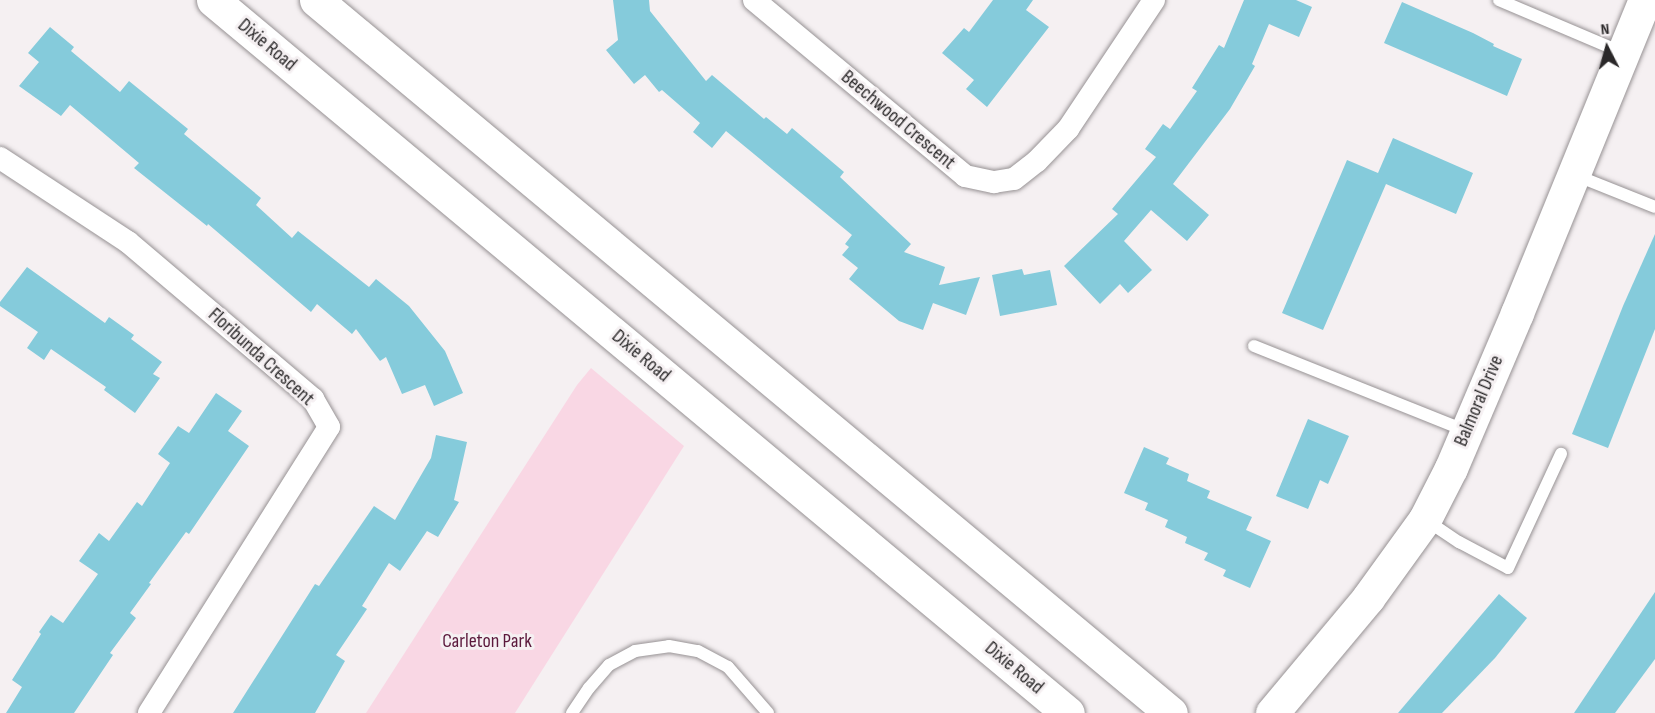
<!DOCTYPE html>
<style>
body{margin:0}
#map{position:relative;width:1655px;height:713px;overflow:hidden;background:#f5f0f2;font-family:"Sofia Sans Condensed",sans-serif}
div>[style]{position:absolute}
.green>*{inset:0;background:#f9d7e4}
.building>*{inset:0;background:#85cbdb}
.roads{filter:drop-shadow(0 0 2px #979294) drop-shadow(0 0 2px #979294)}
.lane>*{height:12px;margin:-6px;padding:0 6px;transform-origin:6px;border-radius:6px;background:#fff}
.street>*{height:22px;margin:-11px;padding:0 11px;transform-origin:11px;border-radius:11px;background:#fff}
.secondary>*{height:33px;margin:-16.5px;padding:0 16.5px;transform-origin:16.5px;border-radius:16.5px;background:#fff}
span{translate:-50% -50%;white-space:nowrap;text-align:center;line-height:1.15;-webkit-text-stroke:6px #f5f0f2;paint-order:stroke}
.street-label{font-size:20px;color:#2a2829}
.park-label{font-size:20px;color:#5b193c}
.north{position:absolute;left:1577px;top:18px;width:60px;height:60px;-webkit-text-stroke:4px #f5f0f2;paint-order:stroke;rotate:354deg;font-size:16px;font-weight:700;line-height:24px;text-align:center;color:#2a2829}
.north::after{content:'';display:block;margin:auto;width:21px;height:27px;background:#2a2829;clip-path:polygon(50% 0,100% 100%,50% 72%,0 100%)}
</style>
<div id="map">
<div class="green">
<i style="clip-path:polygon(591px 368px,684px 446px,515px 713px,366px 713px,577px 385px)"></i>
</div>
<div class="building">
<i style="clip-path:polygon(613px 0,649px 0,650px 11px,706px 81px,712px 75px,764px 119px,766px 117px,787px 134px,792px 128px,844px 172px,840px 177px,911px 244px,904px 252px,945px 267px,939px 285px,980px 277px,966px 315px,933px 303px,923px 330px,899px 321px,849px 279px,858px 268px,842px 255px,849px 247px,845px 244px,852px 235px,726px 131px,712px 148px,693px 132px,700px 123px,662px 90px,659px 92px,645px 75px,634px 84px,606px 50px,618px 40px)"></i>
<i style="clip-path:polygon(993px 0,1033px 0,1026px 10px,1049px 27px,987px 107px,966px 89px,974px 80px,942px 53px,964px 28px,969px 32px)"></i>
<i style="clip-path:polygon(1244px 0,1296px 0,1312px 7px,1299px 37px,1269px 24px,1252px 64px,1255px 66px,1230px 109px,1173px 184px,1209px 215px,1187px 241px,1151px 210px,1124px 241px,1152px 270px,1128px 293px,1120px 284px,1100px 304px,1064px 266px,1118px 214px,1112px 209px,1156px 157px,1145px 149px,1163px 124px,1170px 129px,1197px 91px,1192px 88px,1219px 45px,1224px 48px)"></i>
<i style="clip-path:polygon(1402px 2px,1473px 33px,1494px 44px,1493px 46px,1522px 59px,1507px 96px,1384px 43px)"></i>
<i style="clip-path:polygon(50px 27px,74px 47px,71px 51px,120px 92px,129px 81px,188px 129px,184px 134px,261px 198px,256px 205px,292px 238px,298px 231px,369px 287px,376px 279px,409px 306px,445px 351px,463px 393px,434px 406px,425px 385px,402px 394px,386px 357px,380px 361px,356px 329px,352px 334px,317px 304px,311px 312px,208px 224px,207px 226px,134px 168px,139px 163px,70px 105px,61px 116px,19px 86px,39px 62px,28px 53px)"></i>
<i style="clip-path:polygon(1393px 138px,1473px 173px,1456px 214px,1386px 184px,1323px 330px,1282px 313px,1347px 160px,1378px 173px)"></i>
<i style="clip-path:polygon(1655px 234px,1655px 329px,1608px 448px,1572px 434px,1623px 306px)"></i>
<i style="clip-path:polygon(27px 267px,105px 323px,109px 317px,134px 335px,131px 339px,162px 362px,153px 374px,160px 378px,135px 413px,104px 390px,106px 387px,51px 349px,44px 360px,27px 348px,38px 332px,0 306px,0 302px)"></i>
<i style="clip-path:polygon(1022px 269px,1024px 275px,1050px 270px,1057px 305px,1000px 316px,992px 275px)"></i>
<i style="clip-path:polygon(216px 393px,242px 411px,228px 431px,249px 446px,189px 534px,186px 532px,149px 583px,151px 584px,130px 613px,136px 618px,110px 653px,113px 655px,74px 713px,6px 713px,22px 687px,12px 680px,41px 634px,39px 632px,51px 615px,63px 623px,98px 574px,79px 561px,99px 533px,109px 541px,137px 502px,142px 506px,170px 463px,158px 454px,178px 426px,189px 433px)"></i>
<i style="clip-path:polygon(1308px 419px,1349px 436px,1328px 484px,1320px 480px,1308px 509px,1276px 496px)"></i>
<i style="clip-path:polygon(436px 435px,467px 442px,454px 500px,459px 502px,438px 537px,427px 531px,400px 571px,389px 563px,362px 606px,367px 609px,336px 655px,345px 661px,315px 713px,233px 713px,315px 584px,319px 586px,374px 506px,395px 520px,431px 458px)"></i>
<i style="clip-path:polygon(1144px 447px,1169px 458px,1166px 464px,1189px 474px,1187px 481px,1210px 491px,1207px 498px,1252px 517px,1246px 530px,1271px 541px,1250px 588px,1223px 576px,1226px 570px,1204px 560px,1208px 553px,1185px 543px,1187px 537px,1165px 527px,1168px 520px,1145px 510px,1148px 503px,1124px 493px)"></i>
<i style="clip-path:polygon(1655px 592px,1655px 659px,1615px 713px,1574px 713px)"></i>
<i style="clip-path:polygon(1499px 594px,1527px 618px,1495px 658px,1442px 713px,1398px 713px)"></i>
</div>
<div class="roads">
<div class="lane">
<i style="left:1499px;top:0;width:135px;rotate:23.1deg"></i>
<i style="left:1575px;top:175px;width:86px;rotate:21.8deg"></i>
<i style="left:1254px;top:346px;width:226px;rotate:21.8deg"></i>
<i style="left:1426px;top:520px;width:40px;rotate:34deg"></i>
<i style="left:1459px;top:542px;width:55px;rotate:28deg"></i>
<i style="left:1508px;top:568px;width:126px;rotate:-65.1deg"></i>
<i style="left:572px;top:713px;width:30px;rotate:-56deg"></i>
<i style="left:589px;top:688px;width:30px;rotate:-49deg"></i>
<i style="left:609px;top:665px;width:30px;rotate:-28deg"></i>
<i style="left:635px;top:651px;width:34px;rotate:-8deg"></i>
<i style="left:669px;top:646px;width:29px;rotate:10deg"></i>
<i style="left:698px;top:651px;width:34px;rotate:28deg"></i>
<i style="left:728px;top:667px;width:61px;rotate:49deg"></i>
</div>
<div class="street">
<i style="left:754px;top:0;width:275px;rotate:39.8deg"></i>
<i style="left:965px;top:176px;width:30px;rotate:12deg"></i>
<i style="left:994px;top:182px;width:20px;rotate:-9deg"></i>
<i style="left:1014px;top:179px;width:29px;rotate:-38deg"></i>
<i style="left:1037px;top:161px;width:45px;rotate:-45.9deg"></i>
<i style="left:1068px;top:129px;width:155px;rotate:-56.3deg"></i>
<i style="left:0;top:158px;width:153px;rotate:33.3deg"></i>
<i style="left:128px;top:242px;width:243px;rotate:40.3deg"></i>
<i style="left:313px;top:399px;width:32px;rotate:60deg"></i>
<i style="left:329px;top:427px;width:338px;rotate:122.2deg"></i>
</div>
<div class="secondary">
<i style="left:213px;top:0;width:1113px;rotate:39.83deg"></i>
<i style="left:316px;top:0;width:1113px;rotate:39.83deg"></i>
<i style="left:1272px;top:713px;width:150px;rotate:-50.1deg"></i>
<i style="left:1368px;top:598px;width:97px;rotate:-54.2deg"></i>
<i style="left:1425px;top:519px;width:57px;rotate:-63deg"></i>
<i style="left:1451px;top:468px;width:168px;rotate:-66.9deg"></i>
<i style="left:1517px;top:313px;width:338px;rotate:-67.8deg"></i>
</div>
</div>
<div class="street-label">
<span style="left:267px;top:45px;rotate:40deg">Dixie Road</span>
<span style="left:898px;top:120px;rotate:40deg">Beechwood Crescent</span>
<span style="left:641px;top:356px;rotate:40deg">Dixie Road</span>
<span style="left:261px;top:357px;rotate:42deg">Floribunda Crescent</span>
<span style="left:1479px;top:401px;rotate:-67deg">Balmoral Drive</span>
<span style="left:1014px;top:668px;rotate:40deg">Dixie Road</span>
</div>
<div class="park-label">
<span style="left:487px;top:641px">Carleton Park</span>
</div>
<div class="north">N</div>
</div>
